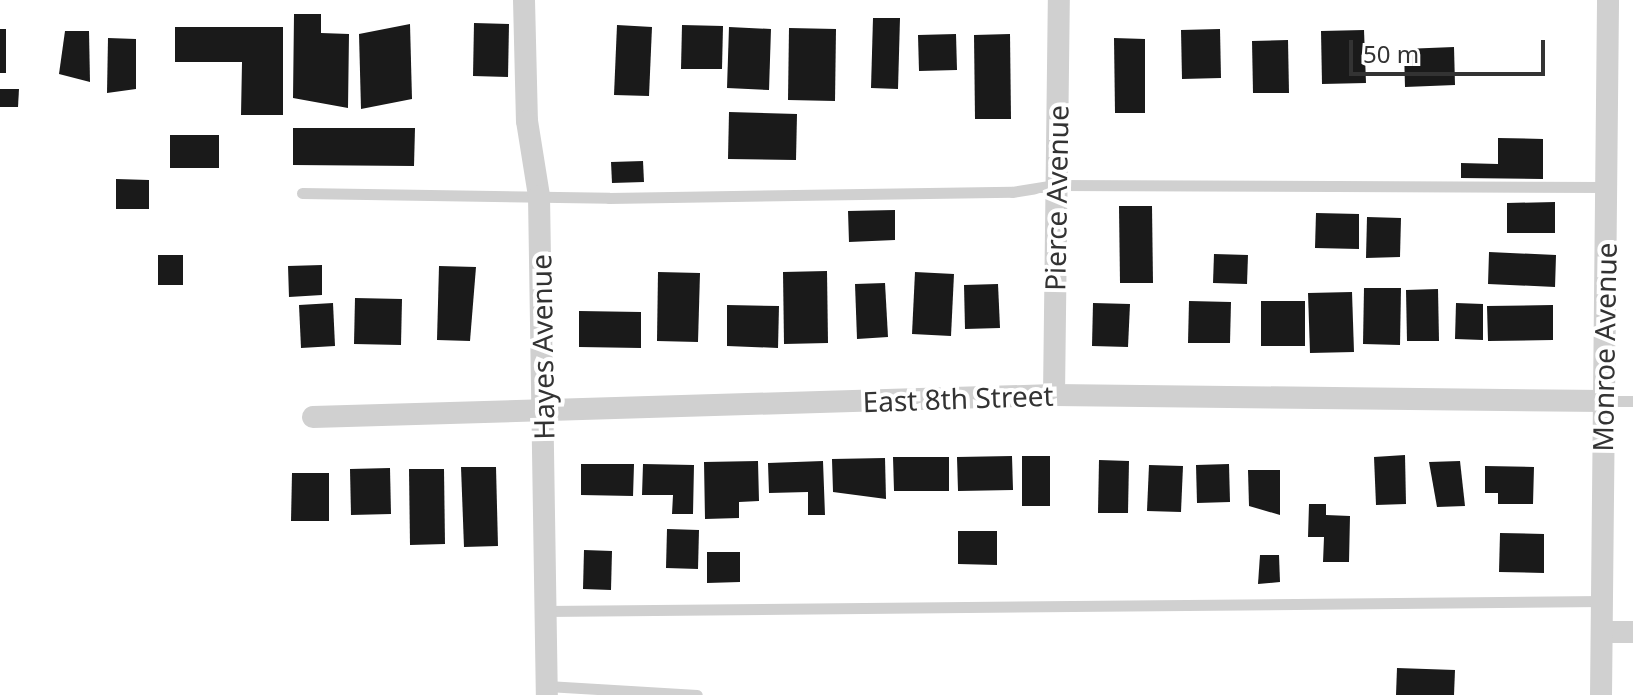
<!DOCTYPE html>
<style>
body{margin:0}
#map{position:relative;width:1633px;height:695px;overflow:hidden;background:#fff;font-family:"Noto Sans",sans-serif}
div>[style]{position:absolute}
.building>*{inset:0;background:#1a1a1a}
.service>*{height:11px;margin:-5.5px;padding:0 5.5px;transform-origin:5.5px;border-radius:5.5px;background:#d0d0d0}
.minor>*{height:22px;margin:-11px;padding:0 11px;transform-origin:11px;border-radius:11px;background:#d0d0d0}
span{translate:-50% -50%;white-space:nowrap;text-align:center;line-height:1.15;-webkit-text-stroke:8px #fff;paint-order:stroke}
.street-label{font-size:28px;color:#333}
.scale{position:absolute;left:1349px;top:40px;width:196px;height:36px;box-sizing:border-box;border:4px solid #333;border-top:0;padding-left:10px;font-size:24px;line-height:28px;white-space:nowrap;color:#333;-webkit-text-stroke:6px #fff;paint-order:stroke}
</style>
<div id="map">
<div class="building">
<i style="clip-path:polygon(294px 14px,321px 14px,321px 33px,349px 34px,348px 108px,293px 98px)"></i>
<i style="clip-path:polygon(873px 18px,900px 18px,898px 89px,871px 88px)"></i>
<i style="clip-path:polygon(474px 23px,509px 24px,508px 77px,473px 76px)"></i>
<i style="clip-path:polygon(410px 24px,412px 99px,361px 109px,359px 34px)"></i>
<i style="clip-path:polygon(617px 25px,652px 27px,649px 96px,614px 95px)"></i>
<i style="clip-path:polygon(682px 25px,723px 26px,722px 69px,681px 69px)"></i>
<i style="clip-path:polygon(175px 27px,283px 27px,283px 115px,241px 115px,242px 62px,175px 62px)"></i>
<i style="clip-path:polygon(729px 27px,771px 29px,769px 90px,727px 88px)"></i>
<i style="clip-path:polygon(789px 28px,836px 29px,835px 101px,788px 100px)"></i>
<i style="clip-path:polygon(0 29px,6px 29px,6px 73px,0 73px)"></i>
<i style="clip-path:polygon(1220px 29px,1221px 78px,1182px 79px,1181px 30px)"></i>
<i style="clip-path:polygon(1364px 30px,1366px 83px,1322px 84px,1321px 31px)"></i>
<i style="clip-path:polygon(65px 31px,89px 31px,90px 82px,59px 74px)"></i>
<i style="clip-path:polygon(956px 34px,957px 70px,919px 71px,918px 35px)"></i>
<i style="clip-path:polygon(1010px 34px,1011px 119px,975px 119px,974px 35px)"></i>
<i style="clip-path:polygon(108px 38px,136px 39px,136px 89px,107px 93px)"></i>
<i style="clip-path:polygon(1114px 38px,1145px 39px,1145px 113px,1115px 113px)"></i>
<i style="clip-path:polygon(1288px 40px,1289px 93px,1253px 93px,1252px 41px)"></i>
<i style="clip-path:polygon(1454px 47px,1455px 85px,1405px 87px,1404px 49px)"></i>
<i style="clip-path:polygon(0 89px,19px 89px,18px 107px,0 107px)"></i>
<i style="clip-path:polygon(729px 112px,797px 114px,796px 160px,728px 159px)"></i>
<i style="clip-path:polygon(293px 128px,415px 128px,414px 166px,293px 165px)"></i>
<i style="clip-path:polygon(170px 135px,219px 135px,219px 168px,170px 168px)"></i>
<i style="clip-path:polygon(1498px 138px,1543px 139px,1543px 179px,1461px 178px,1461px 163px,1498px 164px)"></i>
<i style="clip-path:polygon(643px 161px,644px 182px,612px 183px,611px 162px)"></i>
<i style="clip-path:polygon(116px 179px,149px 180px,149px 209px,116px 209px)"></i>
<i style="clip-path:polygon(1555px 202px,1555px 233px,1507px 233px,1507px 203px)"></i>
<i style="clip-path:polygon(1119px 206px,1152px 206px,1153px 283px,1120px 283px)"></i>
<i style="clip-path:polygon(895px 210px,895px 240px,849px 242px,848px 211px)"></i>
<i style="clip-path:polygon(1316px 213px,1359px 214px,1359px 249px,1315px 248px)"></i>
<i style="clip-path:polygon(1367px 217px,1401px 218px,1400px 257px,1366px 258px)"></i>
<i style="clip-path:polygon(1489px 252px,1556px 255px,1555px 287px,1488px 284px)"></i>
<i style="clip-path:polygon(1214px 254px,1248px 255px,1247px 284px,1213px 283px)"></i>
<i style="clip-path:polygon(158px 255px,183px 255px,183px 285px,158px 285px)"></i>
<i style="clip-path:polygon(322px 265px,322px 295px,289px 297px,288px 266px)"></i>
<i style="clip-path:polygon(439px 266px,476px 267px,470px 341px,437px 340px)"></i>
<i style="clip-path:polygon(827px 271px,828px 343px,784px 344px,783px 272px)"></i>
<i style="clip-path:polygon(658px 272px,700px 273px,698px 342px,657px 341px)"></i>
<i style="clip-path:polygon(915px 272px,954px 274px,951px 336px,912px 334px)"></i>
<i style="clip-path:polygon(885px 283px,888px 337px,857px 339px,855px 284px)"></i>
<i style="clip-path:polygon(998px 284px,1000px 328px,965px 329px,964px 285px)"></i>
<i style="clip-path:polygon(1364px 288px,1401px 288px,1400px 345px,1363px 344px)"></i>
<i style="clip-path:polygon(1438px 289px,1439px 341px,1407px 341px,1406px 290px)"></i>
<i style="clip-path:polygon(1352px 292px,1354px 352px,1310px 353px,1308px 293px)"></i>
<i style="clip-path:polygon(355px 298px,402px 299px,401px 345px,354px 344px)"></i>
<i style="clip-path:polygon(1189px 301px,1231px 302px,1230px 343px,1188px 343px)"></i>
<i style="clip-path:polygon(1261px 301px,1305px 301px,1305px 346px,1261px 346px)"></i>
<i style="clip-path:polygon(333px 303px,335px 346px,301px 348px,299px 305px)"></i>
<i style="clip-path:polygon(1093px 303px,1130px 304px,1128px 347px,1092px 346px)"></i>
<i style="clip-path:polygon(1456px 303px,1483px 304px,1483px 340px,1455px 339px)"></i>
<i style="clip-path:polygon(727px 305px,779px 306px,778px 348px,727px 346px)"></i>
<i style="clip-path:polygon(1553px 305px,1553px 340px,1488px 341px,1487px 306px)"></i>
<i style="clip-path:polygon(579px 311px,641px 312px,641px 348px,579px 347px)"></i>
<i style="clip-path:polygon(1405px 455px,1406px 504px,1376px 505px,1374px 457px)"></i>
<i style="clip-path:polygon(1012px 456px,1013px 490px,958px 491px,957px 457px)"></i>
<i style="clip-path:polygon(1022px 456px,1050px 456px,1050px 506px,1022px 506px)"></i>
<i style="clip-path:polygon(893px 457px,949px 457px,949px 491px,894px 491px)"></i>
<i style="clip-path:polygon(885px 458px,886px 499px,833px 492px,832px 459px)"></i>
<i style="clip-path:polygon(1099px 460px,1129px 461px,1128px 513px,1098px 513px)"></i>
<i style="clip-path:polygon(758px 461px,759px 501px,739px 502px,739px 518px,705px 519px,704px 462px)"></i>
<i style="clip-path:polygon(823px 461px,825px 515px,808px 515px,808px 492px,769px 493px,768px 463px)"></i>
<i style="clip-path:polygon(1460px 461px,1465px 506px,1437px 507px,1429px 462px)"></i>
<i style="clip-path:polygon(581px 464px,634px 464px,633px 496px,581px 495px)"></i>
<i style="clip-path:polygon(643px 464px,694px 465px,693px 514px,672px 514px,673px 495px,642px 495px)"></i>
<i style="clip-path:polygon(1229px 464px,1230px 502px,1197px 503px,1196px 465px)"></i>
<i style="clip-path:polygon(1149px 465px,1183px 466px,1181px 512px,1147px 511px)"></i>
<i style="clip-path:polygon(1485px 466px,1534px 467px,1533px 504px,1498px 504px,1498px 493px,1485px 493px)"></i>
<i style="clip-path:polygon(461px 467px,496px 467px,498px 546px,464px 547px)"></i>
<i style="clip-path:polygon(390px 468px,391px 514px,351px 515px,350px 469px)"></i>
<i style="clip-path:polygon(409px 469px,444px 469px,445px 544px,410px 545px)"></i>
<i style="clip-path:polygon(1248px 470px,1280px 470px,1280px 515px,1249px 506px)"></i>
<i style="clip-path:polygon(292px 473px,329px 473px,329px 521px,291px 521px)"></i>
<i style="clip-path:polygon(1309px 504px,1326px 504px,1326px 515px,1350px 516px,1349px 562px,1323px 562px,1324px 537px,1308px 537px)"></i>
<i style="clip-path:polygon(667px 529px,699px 530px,698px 569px,666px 568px)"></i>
<i style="clip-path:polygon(958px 531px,997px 531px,997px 565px,958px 564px)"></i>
<i style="clip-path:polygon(1500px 533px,1544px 534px,1544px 573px,1499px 572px)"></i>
<i style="clip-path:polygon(584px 550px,612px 551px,611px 590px,583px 589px)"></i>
<i style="clip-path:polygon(707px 552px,740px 552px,740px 582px,707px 583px)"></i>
<i style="clip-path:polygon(1260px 555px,1279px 555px,1280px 582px,1258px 584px)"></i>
<i style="clip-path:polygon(1397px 668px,1455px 670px,1454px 695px,1396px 695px)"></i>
</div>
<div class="service">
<i style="left:302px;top:193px;width:307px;rotate:0.9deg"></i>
<i style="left:609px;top:198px;width:403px;rotate:-0.9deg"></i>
<i style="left:1012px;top:192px;width:44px;rotate:-9.2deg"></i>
<i style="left:1055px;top:185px;width:551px;rotate:0.21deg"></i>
<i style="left:1604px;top:401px;width:29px"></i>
<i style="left:546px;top:611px;width:1056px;rotate:-0.54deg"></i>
<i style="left:547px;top:686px;width:150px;rotate:3.4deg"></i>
</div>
<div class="minor">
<i style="left:524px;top:0;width:121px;rotate:88.6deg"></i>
<i style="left:527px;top:121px;width:76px;rotate:80.9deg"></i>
<i style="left:539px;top:196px;width:499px;rotate:89.1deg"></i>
<i style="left:1054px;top:395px;width:395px;rotate:-89.3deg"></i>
<i style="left:313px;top:417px;width:741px;rotate:-1.7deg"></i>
<i style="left:1054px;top:395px;width:550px;rotate:0.63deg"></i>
<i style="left:1602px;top:632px;width:31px"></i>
<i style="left:1601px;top:695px;width:695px;rotate:-89.42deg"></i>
</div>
<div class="street-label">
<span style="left:1056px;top:198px;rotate:-89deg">Pierce Avenue</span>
<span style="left:542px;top:347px;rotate:-91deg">Hayes Avenue</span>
<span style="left:1604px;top:347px;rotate:-89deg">Monroe Avenue</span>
<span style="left:958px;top:398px;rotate:-2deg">East 8th Street</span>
</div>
<div class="scale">50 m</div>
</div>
